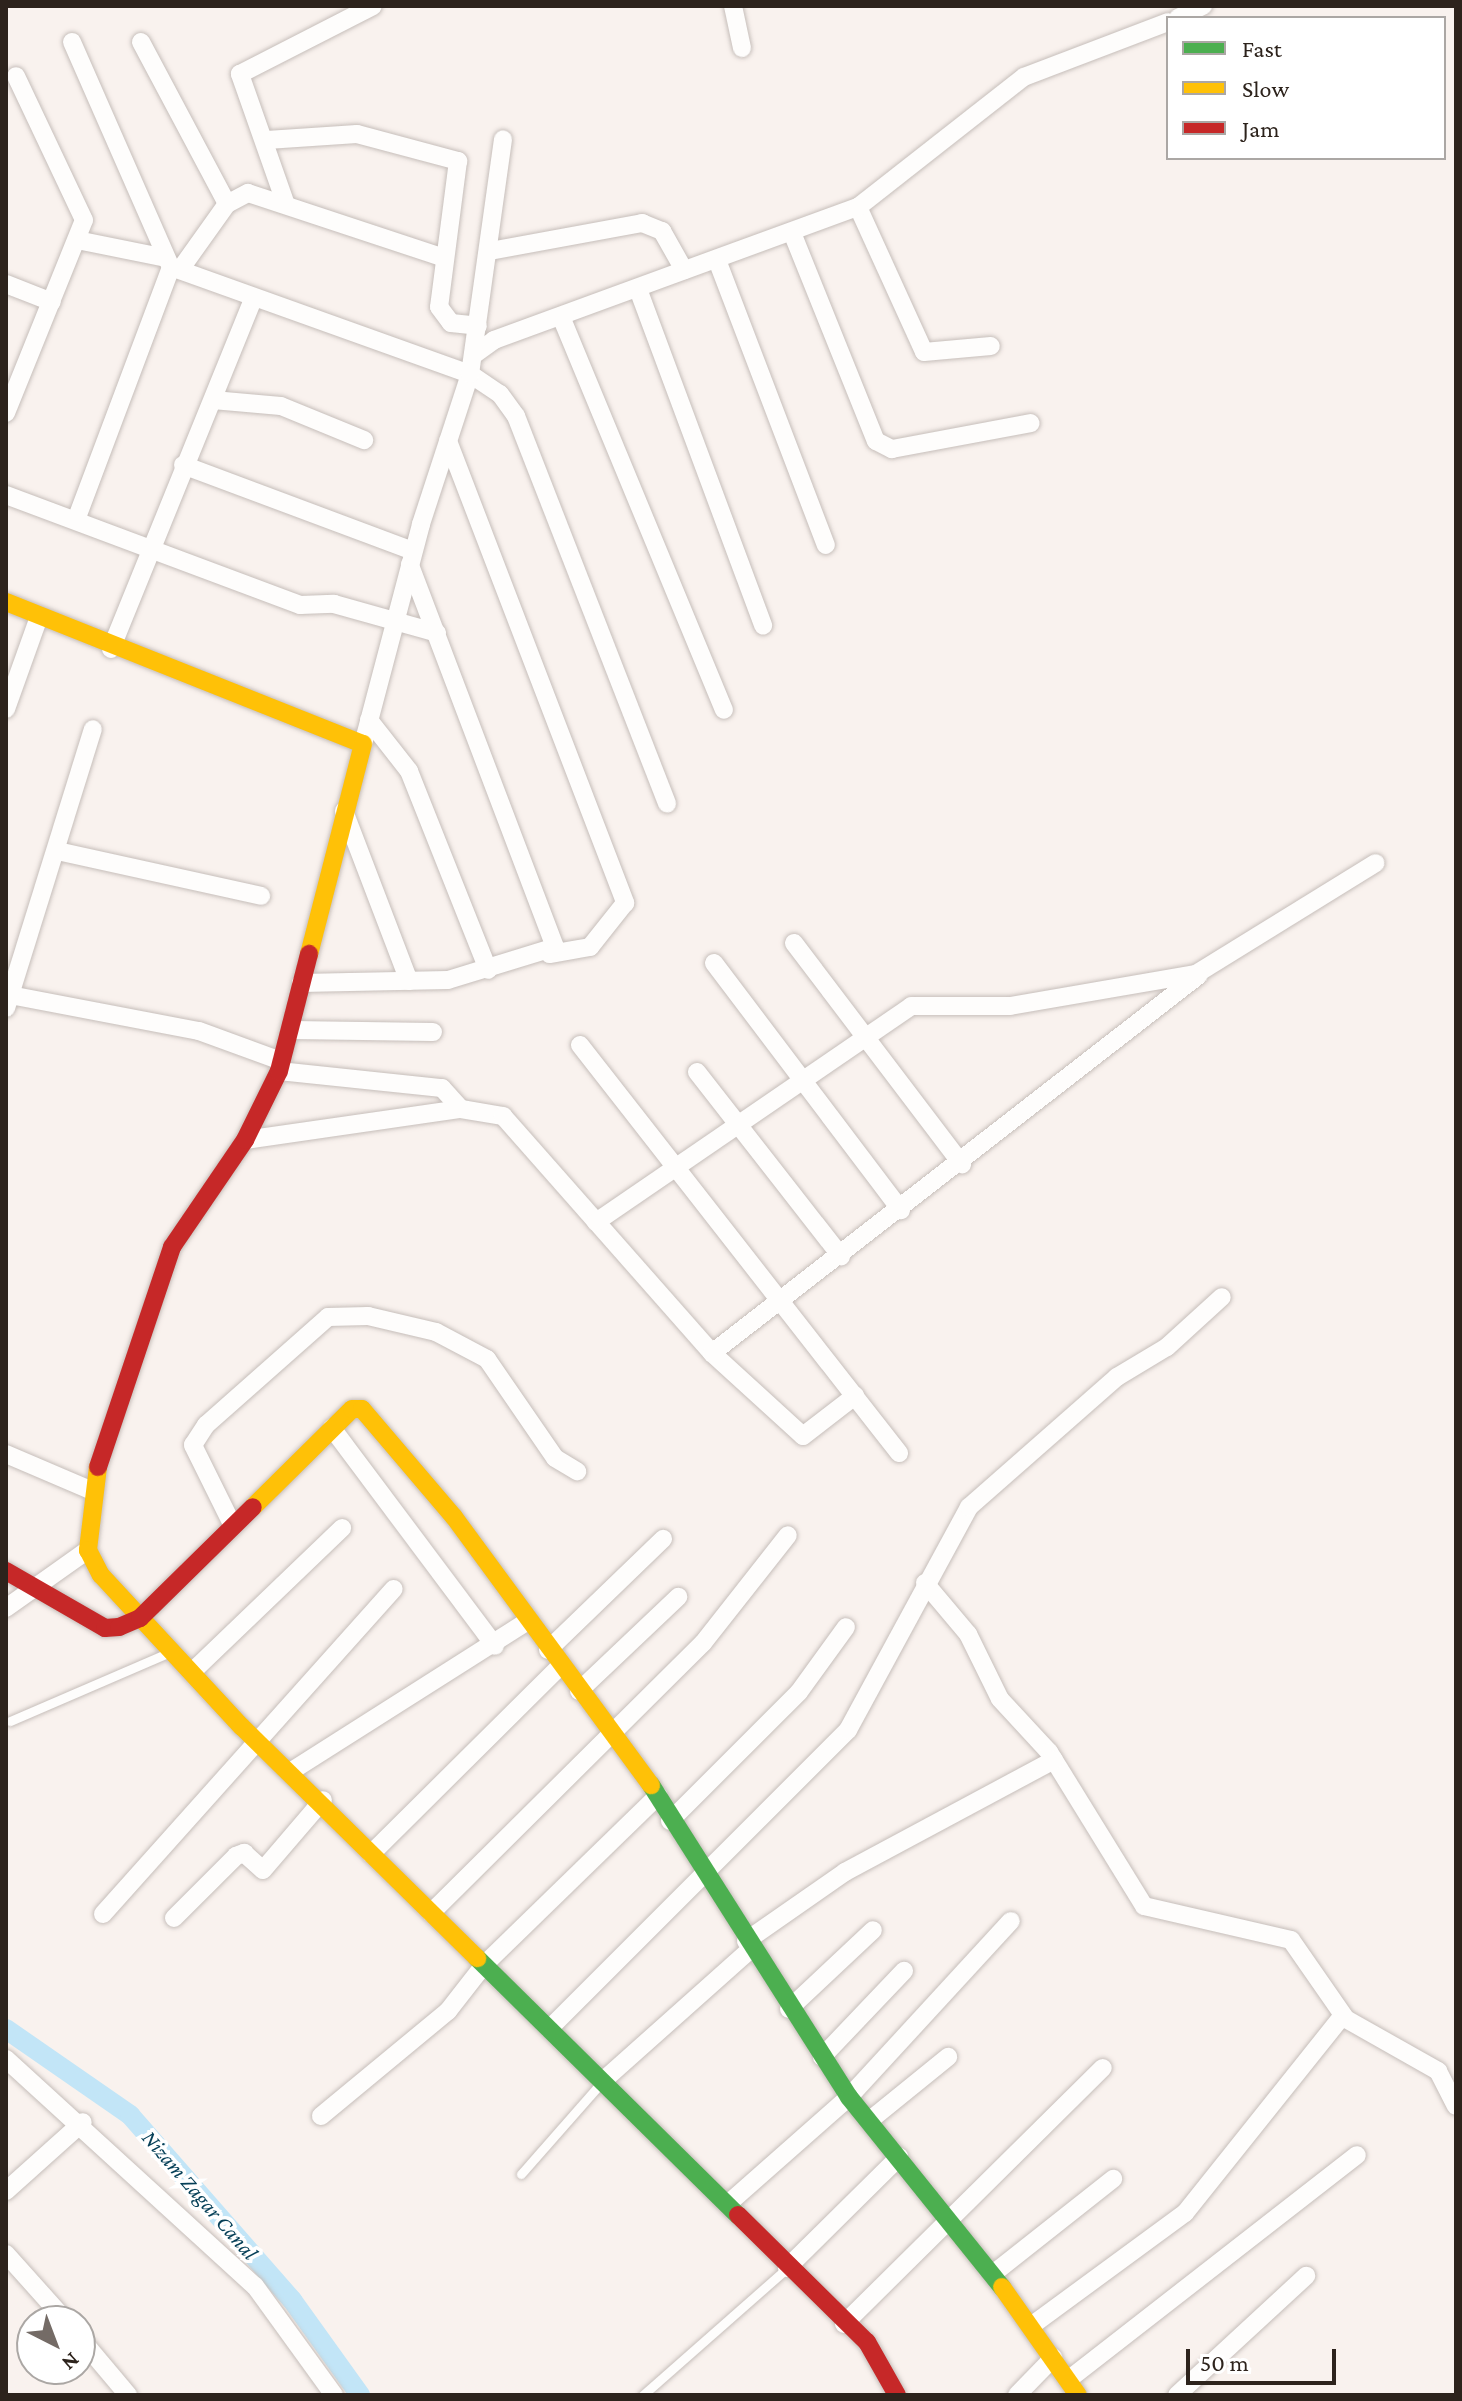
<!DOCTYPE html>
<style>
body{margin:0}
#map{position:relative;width:1462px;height:2401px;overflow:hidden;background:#f9f2ee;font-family:"Crimson Pro",serif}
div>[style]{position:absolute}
.canal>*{height:20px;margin:-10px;padding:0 10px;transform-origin:10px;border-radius:10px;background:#c2e5f7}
.roads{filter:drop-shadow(0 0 2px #c6beba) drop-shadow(0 0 2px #c6beba)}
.lane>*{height:9px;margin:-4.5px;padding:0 4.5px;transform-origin:4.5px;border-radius:4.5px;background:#fefdfc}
.street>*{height:18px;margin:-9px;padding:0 9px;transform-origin:9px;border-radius:9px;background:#fefdfc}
.fast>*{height:18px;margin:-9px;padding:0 9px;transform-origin:9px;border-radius:9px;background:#4caf50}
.slow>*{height:18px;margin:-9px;padding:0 9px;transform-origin:9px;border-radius:9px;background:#ffc107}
.jam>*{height:18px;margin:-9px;padding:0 9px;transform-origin:9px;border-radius:9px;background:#c62828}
span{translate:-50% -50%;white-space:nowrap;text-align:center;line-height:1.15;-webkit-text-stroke:7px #fff;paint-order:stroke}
.water-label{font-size:22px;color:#053f57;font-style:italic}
.frame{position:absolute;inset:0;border:8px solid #2d231c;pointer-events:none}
.legend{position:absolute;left:1166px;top:16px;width:280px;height:144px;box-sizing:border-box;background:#fff;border:2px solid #aba7a4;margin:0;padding:10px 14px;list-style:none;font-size:24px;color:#2d231c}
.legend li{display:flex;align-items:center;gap:16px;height:40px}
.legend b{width:40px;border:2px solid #aba7a4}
.north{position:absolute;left:16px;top:2305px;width:80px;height:80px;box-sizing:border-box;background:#fff;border:2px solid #aba7a4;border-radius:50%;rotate:138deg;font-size:22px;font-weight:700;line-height:32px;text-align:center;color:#2d231c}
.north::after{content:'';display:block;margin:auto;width:28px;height:36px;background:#746b66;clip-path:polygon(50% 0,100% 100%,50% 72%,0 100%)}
.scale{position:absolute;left:1186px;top:2349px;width:150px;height:36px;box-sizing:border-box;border:4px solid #2d231c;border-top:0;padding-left:10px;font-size:24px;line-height:28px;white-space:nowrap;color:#2d231c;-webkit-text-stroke:6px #fff;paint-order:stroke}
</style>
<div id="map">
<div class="canal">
<i style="left:6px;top:2029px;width:151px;rotate:34.7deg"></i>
<i style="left:130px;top:2115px;width:246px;rotate:48.8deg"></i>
<i style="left:292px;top:2300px;width:117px;rotate:54.4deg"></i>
</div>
<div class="roads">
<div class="lane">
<i style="left:10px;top:1721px;width:174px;rotate:-23.3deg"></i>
<i style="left:521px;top:2174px;width:121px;rotate:-48.7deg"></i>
<i style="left:643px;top:2395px;width:192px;rotate:-41.4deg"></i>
</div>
<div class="street">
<i style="left:733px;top:6px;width:43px;rotate:77.9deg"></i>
<i style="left:1178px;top:18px;width:28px;rotate:-26deg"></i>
<i style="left:72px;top:42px;width:246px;rotate:66.3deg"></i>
<i style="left:171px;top:267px;width:318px;rotate:19.7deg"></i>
<i style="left:470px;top:374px;width:36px;rotate:34deg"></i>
<i style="left:500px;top:394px;width:27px;rotate:54deg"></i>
<i style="left:516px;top:416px;width:416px;rotate:68.7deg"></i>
<i style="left:141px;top:42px;width:183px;rotate:62deg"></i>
<i style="left:267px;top:140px;width:90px;rotate:-3.8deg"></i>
<i style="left:357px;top:134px;width:105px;rotate:15deg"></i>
<i style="left:458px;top:161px;width:147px;rotate:97.4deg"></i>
<i style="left:439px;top:307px;width:20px;rotate:53deg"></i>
<i style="left:451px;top:323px;width:27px;rotate:6deg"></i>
<i style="left:285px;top:202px;width:136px;rotate:-109.4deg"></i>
<i style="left:240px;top:74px;width:149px;rotate:-27.1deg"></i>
<i style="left:858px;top:207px;width:159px;rotate:65.5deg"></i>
<i style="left:924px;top:352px;width:67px;rotate:-5.1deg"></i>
<i style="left:793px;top:235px;width:222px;rotate:68.1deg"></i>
<i style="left:876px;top:441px;width:18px;rotate:27deg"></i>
<i style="left:892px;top:449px;width:141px;rotate:-10.6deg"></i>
<i style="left:77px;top:240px;width:91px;rotate:11.4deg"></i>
<i style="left:490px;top:251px;width:155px;rotate:-10.4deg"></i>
<i style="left:642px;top:223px;width:22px;rotate:22deg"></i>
<i style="left:662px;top:231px;width:45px;rotate:60.6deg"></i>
<i style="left:717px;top:260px;width:305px;rotate:69.1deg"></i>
<i style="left:182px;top:267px;width:77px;rotate:-54.5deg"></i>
<i style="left:227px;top:204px;width:24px;rotate:-28deg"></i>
<i style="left:248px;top:193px;width:207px;rotate:18.3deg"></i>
<i style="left:6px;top:284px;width:49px;rotate:21.4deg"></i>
<i style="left:638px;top:289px;width:359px;rotate:69.6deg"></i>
<i style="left:562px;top:319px;width:423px;rotate:67.5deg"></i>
<i style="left:475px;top:354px;width:24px;rotate:-36deg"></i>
<i style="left:494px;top:340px;width:388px;rotate:-20.1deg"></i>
<i style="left:858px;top:207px;width:211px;rotate:-38.1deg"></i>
<i style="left:1024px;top:77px;width:154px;rotate:-20.9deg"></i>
<i style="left:213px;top:400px;width:68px;rotate:5deg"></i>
<i style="left:281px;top:406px;width:90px;rotate:22.3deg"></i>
<i style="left:6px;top:413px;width:208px;rotate:-68deg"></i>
<i style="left:84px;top:220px;width:159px;rotate:-115.3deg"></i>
<i style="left:448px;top:441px;width:495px;rotate:69deg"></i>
<i style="left:625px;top:903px;width:56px;rotate:128.5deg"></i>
<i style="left:590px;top:947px;width:41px;rotate:170.1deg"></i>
<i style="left:183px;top:465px;width:246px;rotate:20.5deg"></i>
<i style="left:6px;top:495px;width:314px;rotate:20.5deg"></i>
<i style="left:300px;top:605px;width:34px;rotate:-2deg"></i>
<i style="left:334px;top:604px;width:107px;rotate:15.7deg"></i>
<i style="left:76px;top:520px;width:270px;rotate:-69.4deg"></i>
<i style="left:111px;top:649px;width:375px;rotate:-67.9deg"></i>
<i style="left:6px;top:709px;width:98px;rotate:-70.3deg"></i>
<i style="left:369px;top:720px;width:65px;rotate:51.9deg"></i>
<i style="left:409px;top:771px;width:214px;rotate:68.3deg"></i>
<i style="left:363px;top:744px;width:228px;rotate:-75.2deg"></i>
<i style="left:421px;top:524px;width:158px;rotate:-71.9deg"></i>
<i style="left:470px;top:374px;width:237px;rotate:-82deg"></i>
<i style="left:344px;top:811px;width:182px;rotate:69.1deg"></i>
<i style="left:57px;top:851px;width:209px;rotate:12.4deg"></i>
<i style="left:794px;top:943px;width:278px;rotate:52.8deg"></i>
<i style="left:714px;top:963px;width:310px;rotate:52.9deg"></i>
<i style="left:301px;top:983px;width:147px;rotate:-1.2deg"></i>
<i style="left:448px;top:980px;width:112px;rotate:-17.1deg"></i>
<i style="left:555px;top:947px;width:409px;rotate:-110.8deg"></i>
<i style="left:10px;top:995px;width:192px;rotate:10.8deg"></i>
<i style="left:199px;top:1031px;width:87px;rotate:20.1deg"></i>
<i style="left:6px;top:1008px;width:292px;rotate:-72.7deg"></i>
<i style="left:292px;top:1030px;width:141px;rotate:0.8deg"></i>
<i style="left:580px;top:1045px;width:518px;rotate:51.98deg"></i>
<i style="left:279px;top:1071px;width:164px;rotate:6deg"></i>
<i style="left:442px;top:1088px;width:28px;rotate:48deg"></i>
<i style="left:697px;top:1072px;width:234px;rotate:52deg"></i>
<i style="left:245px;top:1140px;width:218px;rotate:-8.2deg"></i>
<i style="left:461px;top:1109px;width:43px;rotate:9.5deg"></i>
<i style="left:503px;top:1116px;width:316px;rotate:48.6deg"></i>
<i style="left:712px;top:1353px;width:123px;rotate:42.4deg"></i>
<i style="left:803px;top:1436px;width:66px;rotate:-37.6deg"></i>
<i style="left:596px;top:1222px;width:382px;rotate:-34.4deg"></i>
<i style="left:911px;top:1006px;width:99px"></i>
<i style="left:1010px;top:1006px;width:189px;rotate:-9.8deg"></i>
<i style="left:1196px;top:974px;width:211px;rotate:-31.7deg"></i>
<i style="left:712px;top:1353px;width:616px;rotate:-37.82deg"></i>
<i style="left:332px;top:1428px;width:272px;rotate:53.2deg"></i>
<i style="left:6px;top:1454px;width:91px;rotate:23.2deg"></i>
<i style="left:231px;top:1522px;width:86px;rotate:-116.3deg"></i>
<i style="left:193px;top:1445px;width:24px;rotate:-57deg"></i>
<i style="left:206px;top:1425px;width:163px;rotate:-41.5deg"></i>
<i style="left:328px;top:1317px;width:40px;rotate:-1.4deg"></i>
<i style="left:368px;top:1316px;width:70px;rotate:13.2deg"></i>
<i style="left:436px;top:1332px;width:58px;rotate:27.9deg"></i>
<i style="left:487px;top:1359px;width:120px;rotate:55.5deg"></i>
<i style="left:555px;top:1458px;width:26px;rotate:31deg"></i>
<i style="left:925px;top:1583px;width:67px;rotate:49.9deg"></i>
<i style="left:968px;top:1634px;width:72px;rotate:63.8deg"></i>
<i style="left:1000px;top:1699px;width:72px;rotate:47.2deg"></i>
<i style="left:1049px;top:1752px;width:181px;rotate:58.3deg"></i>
<i style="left:1144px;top:1906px;width:151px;rotate:13deg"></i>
<i style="left:1291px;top:1940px;width:96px;rotate:55.2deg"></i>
<i style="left:1346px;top:2019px;width:106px;rotate:29.5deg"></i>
<i style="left:1438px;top:2071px;width:39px;rotate:63deg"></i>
<i style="left:6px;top:1608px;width:100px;rotate:-35.3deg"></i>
<i style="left:548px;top:1650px;width:160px;rotate:-44deg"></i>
<i style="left:192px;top:1672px;width:208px;rotate:-43.8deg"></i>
<i style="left:579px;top:1691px;width:137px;rotate:-43.5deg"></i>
<i style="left:290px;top:1772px;width:280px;rotate:-32.4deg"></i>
<i style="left:670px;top:1821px;width:182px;rotate:-45deg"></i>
<i style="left:799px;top:1692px;width:80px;rotate:-54.1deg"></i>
<i style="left:371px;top:1854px;width:267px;rotate:-44.8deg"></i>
<i style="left:431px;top:1913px;width:383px;rotate:-44.8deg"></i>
<i style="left:703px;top:1643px;width:137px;rotate:-51.8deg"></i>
<i style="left:103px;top:1914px;width:436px;rotate:-48.2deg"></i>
<i style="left:174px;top:1918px;width:88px;rotate:-45deg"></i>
<i style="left:236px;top:1856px;width:9px;rotate:-21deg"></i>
<i style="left:244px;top:1853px;width:25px;rotate:42deg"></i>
<i style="left:263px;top:1870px;width:92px;rotate:-49.4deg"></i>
<i style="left:746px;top:1941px;width:121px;rotate:-34.9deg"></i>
<i style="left:845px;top:1872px;width:237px;rotate:-28.2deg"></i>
<i style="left:789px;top:2009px;width:115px;rotate:-43.2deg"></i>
<i style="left:549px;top:2029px;width:423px;rotate:-45deg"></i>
<i style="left:848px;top:1730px;width:254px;rotate:-61.5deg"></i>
<i style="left:969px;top:1507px;width:197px;rotate:-41.3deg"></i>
<i style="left:1117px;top:1377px;width:58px;rotate:-31deg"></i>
<i style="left:1167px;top:1347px;width:74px;rotate:-42.3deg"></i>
<i style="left:822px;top:2057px;width:119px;rotate:-46.4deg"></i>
<i style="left:6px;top:2059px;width:337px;rotate:42.4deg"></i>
<i style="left:255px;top:2286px;width:135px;rotate:54.1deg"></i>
<i style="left:605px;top:2079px;width:195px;rotate:-41.7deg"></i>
<i style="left:321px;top:2116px;width:165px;rotate:-39.6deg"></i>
<i style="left:448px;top:2011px;width:58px;rotate:-52deg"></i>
<i style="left:484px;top:1965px;width:243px;rotate:-44.2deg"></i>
<i style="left:869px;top:2121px;width:102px;rotate:-39deg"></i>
<i style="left:6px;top:2191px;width:103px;rotate:-41.9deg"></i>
<i style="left:730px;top:2202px;width:159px;rotate:-41.4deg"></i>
<i style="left:849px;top:2097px;width:239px;rotate:-47.4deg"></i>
<i style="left:6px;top:2254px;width:90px;rotate:48.2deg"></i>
<i style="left:787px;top:2268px;width:158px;rotate:-44.7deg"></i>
<i style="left:994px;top:2273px;width:152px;rotate:-38.3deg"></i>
<i style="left:844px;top:2324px;width:364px;rotate:-44.7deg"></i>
<i style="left:1031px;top:2326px;width:191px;rotate:-36.3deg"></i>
<i style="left:1185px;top:2213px;width:253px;rotate:-51.4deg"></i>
<i style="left:80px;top:2338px;width:75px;rotate:49.9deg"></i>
<i style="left:1068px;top:2380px;width:366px;rotate:-37.9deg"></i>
<i style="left:1017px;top:2395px;width:52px;rotate:-45.8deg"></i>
<i style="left:1177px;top:2395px;width:176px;rotate:-42.7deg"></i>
</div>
<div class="fast">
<i style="left:651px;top:1785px;width:370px;rotate:57.6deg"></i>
<i style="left:849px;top:2097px;width:244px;rotate:51.2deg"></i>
<i style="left:477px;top:1958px;width:366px;rotate:44.6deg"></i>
</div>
<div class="slow">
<i style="left:6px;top:602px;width:384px;rotate:21.7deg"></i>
<i style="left:363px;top:744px;width:217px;rotate:104.4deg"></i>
<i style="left:98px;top:1467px;width:84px;rotate:96.9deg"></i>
<i style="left:88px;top:1550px;width:28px;rotate:63deg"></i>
<i style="left:101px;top:1575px;width:207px;rotate:47.2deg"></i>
<i style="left:242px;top:1727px;width:330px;rotate:44.5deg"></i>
<i style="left:253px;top:1507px;width:139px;rotate:-44.7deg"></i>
<i style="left:352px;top:1409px;width:10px"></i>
<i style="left:362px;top:1409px;width:142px;rotate:49.6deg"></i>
<i style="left:454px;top:1517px;width:333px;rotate:53.7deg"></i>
<i style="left:1002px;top:2287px;width:132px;rotate:54.9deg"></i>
</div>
<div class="jam">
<i style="left:98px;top:1467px;width:232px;rotate:-71.4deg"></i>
<i style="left:172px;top:1247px;width:130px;rotate:-55.7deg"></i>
<i style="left:245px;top:1140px;width:77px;rotate:-63.8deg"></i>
<i style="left:279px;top:1071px;width:121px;rotate:-75.6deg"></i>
<i style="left:6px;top:1571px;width:114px;rotate:29.9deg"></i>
<i style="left:105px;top:1628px;width:14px;rotate:-4deg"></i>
<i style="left:119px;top:1627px;width:23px;rotate:-23deg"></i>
<i style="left:140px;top:1618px;width:158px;rotate:-44.5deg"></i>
<i style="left:738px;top:2215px;width:181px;rotate:44.6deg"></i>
<i style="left:867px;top:2342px;width:61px;rotate:60.5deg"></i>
</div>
</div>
<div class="water-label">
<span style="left:200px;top:2195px;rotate:49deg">Nizam Zagar Canal</span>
</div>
<div class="frame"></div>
<ul class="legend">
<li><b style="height:10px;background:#4caf50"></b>Fast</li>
<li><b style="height:10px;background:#ffc107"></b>Slow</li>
<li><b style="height:10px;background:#c62828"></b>Jam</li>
</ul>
<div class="north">N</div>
<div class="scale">50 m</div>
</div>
